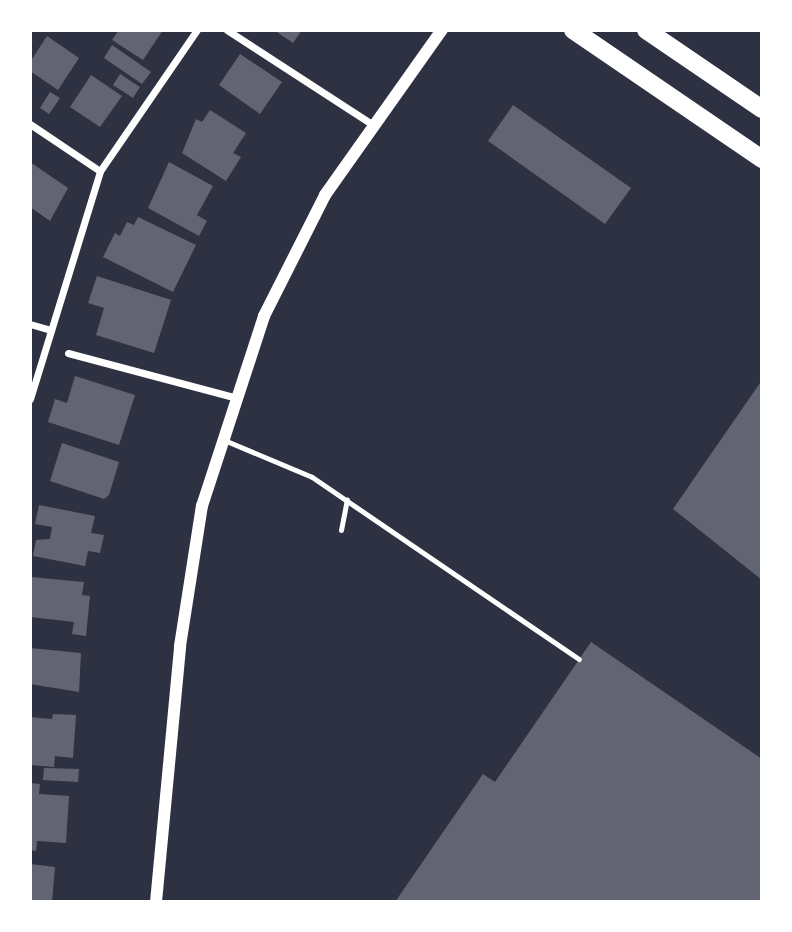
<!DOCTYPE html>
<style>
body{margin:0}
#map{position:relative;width:792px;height:932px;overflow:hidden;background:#2d3142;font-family:Manrope,sans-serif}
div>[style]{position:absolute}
.building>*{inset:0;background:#626471}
.service>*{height:5px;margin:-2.5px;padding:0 2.5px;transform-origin:2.5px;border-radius:2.5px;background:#fff}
.minor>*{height:7px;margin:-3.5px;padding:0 3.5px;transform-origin:3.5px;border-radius:3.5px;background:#fff}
.tertiary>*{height:12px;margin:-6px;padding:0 6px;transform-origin:6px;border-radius:6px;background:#fff}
.primary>*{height:18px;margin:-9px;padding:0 9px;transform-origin:9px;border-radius:9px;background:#fff}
span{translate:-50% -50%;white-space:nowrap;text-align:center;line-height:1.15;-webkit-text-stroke:5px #fff;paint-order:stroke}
.frame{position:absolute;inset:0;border:32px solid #fff;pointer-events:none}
</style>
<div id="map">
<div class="building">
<i style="clip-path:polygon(119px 30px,163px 30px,143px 60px,112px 40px)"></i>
<i style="clip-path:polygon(274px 30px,302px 30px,293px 43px)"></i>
<i style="clip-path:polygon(47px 36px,79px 58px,58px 90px,30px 71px,30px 62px)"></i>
<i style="clip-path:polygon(112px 45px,151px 72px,142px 84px,104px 58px)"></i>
<i style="clip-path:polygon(240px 54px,282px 82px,260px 114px,219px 85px)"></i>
<i style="clip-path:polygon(120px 74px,140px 87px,133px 98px,113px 85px)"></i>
<i style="clip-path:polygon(91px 75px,122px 96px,100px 127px,70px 107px)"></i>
<i style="clip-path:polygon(50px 92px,60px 98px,49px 114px,40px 108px)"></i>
<i style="clip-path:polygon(513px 105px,631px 188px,605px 224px,488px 141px)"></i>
<i style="clip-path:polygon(210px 110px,246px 133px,233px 153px,241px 157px,226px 181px,182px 153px,196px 119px,202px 122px)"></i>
<i style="clip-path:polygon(30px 162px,68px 188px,50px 221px,30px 207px)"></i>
<i style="clip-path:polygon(169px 162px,213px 186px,197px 215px,207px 221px,199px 236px,148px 208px)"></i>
<i style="clip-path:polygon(138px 217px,196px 245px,173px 292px,103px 257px,115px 233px,120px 236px,127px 222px,134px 225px)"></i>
<i style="clip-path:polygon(97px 276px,171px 300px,154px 353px,96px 335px,104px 308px,88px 303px)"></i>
<i style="clip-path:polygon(75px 376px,135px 395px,119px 445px,48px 422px,55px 399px,67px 403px)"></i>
<i style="clip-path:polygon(762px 380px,762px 580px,673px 509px)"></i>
<i style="clip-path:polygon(62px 443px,119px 462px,109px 495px,104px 499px,50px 481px)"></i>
<i style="clip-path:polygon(39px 505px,95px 516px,91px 533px,104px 535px,100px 553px,88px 551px,85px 566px,33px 556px,36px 540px,50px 539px,52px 527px,35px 524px)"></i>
<i style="clip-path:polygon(31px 577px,84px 582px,82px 595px,90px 596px,86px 636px,72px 634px,74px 622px,30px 617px)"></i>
<i style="clip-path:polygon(591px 642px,762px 759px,762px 902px,395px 902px,483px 774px,495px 782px)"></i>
<i style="clip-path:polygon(30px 648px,81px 653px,79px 692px,30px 684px)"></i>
<i style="clip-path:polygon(53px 714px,76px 715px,73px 758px,55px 756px,54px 767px,30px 765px,30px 717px,52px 719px)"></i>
<i style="clip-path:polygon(44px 768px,79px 769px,78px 782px,43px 780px)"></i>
<i style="clip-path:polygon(30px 783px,40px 784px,39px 794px,69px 796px,66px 843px,37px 841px,36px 851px,30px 850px)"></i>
<i style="clip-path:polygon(30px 864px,55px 867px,52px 902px,30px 902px)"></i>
</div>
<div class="service">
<i style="left:224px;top:440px;width:95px;rotate:22.8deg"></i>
<i style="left:312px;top:477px;width:323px;rotate:34.3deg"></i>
<i style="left:341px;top:530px;width:31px;rotate:-79deg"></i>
</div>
<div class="minor">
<i style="left:227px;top:30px;width:173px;rotate:33deg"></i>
<i style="left:30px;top:124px;width:84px;rotate:33.9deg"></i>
<i style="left:30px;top:324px;width:22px;rotate:16deg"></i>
<i style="left:68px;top:353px;width:175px;rotate:14.9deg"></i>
<i style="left:30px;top:399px;width:239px;rotate:-72.9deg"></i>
<i style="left:100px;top:171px;width:171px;rotate:-55.5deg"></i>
</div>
<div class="tertiary">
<i style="left:156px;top:902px;width:257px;rotate:-84.6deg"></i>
<i style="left:180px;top:646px;width:142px;rotate:-81.1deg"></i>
<i style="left:202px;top:506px;width:200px;rotate:-71.9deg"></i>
<i style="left:264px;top:316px;width:136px;rotate:-63.2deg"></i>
<i style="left:325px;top:195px;width:202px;rotate:-54.7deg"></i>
</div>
<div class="primary">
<i style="left:573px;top:30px;width:229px;rotate:34.3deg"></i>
<i style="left:646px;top:30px;width:140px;rotate:34.3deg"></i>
</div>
<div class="frame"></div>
</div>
